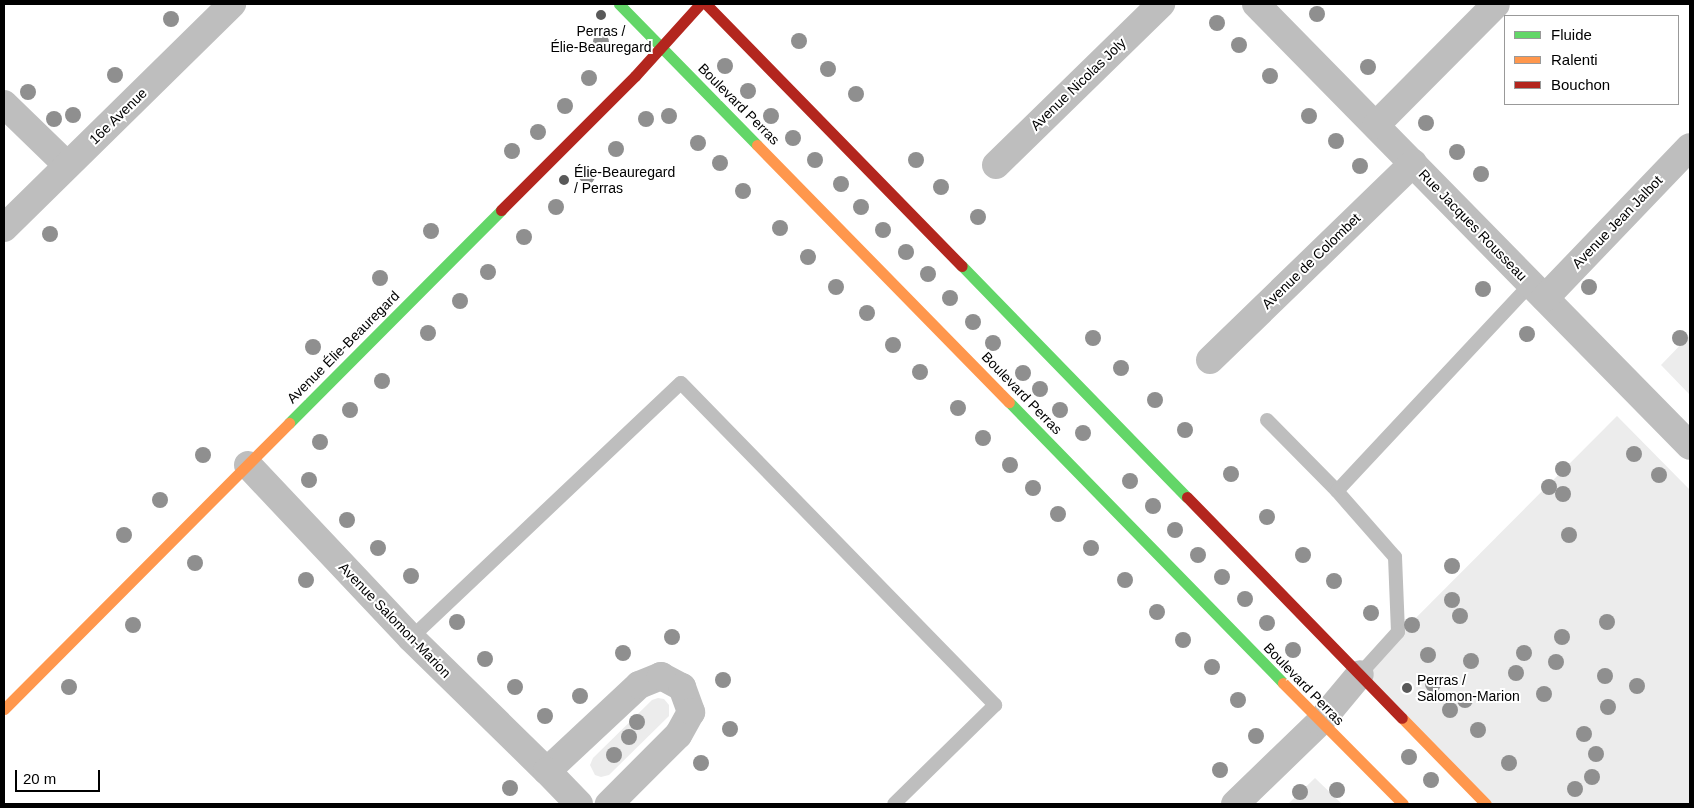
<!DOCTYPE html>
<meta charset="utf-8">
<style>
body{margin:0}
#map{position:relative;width:1694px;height:808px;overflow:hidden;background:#fff;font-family:Helvetica,sans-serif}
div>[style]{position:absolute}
.green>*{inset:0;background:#ececec}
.lane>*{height:14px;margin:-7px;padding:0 7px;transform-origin:7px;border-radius:7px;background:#bebebe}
.street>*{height:28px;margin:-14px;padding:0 14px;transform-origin:14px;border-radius:14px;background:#bebebe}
.fast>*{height:11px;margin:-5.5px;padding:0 5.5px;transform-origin:5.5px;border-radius:5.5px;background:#63d668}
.slow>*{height:11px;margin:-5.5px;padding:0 5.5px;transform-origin:5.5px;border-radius:5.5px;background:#ff974d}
.jam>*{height:11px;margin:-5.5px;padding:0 5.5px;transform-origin:5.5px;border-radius:5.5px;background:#b3261e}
.trees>*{width:16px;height:16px;margin:-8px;border-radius:50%;background:#8f8f8f}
.dots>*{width:14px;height:14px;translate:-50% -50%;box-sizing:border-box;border:2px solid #fff;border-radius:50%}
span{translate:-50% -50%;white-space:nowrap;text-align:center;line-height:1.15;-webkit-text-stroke:4px #fff;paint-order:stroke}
.poi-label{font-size:14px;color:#000}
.left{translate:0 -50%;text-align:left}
.street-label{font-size:14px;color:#000}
.frame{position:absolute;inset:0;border:5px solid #000;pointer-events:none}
.legend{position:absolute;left:1504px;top:15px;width:175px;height:90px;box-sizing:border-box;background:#fff;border:1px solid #999;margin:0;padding:6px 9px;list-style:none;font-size:15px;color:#000}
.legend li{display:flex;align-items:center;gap:10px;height:25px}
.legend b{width:25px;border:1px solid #999}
.scale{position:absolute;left:15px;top:770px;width:85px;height:22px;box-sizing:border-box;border:2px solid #000;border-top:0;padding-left:6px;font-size:15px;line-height:18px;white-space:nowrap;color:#000;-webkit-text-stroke:4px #fff;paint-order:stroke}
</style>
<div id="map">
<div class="green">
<i style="clip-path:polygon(1690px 335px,1690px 395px,1661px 365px)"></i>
<i style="clip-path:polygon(1617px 416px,1690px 490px,1690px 804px,1486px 804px,1360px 674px)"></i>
<i style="clip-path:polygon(658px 698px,664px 699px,669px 705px,669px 716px,609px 775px,601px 777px,595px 775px,590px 765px,593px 758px,652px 700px)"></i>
<i style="clip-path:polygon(1315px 778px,1342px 804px,1288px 804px)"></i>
</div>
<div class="lane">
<i style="left:1267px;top:420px;width:100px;rotate:45.4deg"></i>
<i style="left:1337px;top:491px;width:88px;rotate:48.7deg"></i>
<i style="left:1395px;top:557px;width:75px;rotate:87.7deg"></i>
<i style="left:1398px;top:632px;width:57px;rotate:132.1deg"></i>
<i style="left:1337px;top:491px;width:284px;rotate:-46.9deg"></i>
<i style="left:411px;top:638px;width:371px;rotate:-43.4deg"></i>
<i style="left:681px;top:383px;width:450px;rotate:45.7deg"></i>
<i style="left:995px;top:705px;width:141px;rotate:135.6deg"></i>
</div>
<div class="street">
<i style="left:1256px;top:4px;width:619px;rotate:45.52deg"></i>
<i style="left:4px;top:104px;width:88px;rotate:44.1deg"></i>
<i style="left:1376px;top:125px;width:170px;rotate:-45.2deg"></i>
<i style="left:996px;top:165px;width:231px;rotate:-44.3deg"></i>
<i style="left:4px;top:228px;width:320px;rotate:-44.5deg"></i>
<i style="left:1545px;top:298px;width:209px;rotate:-46.2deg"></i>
<i style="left:1210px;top:360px;width:283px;rotate:-44.1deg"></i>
<i style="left:248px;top:465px;width:238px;rotate:46.7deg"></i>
<i style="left:411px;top:638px;width:190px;rotate:44.4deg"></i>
<i style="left:547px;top:771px;width:126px;rotate:-43.1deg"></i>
<i style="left:639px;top:685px;width:24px;rotate:-22deg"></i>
<i style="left:661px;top:676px;width:24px;rotate:28deg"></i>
<i style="left:682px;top:687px;width:27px;rotate:70deg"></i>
<i style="left:691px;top:712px;width:26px;rotate:119deg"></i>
<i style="left:678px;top:735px;width:98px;rotate:135deg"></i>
<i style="left:547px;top:771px;width:46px;rotate:45.9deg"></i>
<i style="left:1235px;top:804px;width:118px;rotate:-44deg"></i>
<i style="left:1320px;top:722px;width:62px;rotate:-50.2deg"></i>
</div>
<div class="fast">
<i style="left:619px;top:4px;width:197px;rotate:45.6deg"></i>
<i style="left:962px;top:266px;width:322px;rotate:45.8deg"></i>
<i style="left:1009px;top:402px;width:392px;rotate:45.7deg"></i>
<i style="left:289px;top:423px;width:301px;rotate:-45.1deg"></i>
</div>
<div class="slow">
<i style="left:757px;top:145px;width:360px;rotate:45.6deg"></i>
<i style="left:1283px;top:683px;width:170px;rotate:45.2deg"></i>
<i style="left:4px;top:709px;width:404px;rotate:-45.1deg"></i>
<i style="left:1402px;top:718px;width:120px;rotate:45.7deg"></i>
</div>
<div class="jam">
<i style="left:706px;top:4px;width:366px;rotate:45.7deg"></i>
<i style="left:501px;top:210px;width:190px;rotate:-45deg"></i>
<i style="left:635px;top:76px;width:97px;rotate:-47.9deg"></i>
<i style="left:1187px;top:497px;width:308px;rotate:45.8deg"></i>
</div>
<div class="trees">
<i style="left:1317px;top:14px"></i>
<i style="left:171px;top:19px"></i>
<i style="left:1217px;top:23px"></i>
<i style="left:799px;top:41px"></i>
<i style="left:601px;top:42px"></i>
<i style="left:1239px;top:45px"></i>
<i style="left:725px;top:66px"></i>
<i style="left:1368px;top:67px"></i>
<i style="left:828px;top:69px"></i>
<i style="left:115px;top:75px"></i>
<i style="left:1270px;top:76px"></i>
<i style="left:589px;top:78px"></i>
<i style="left:748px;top:91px"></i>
<i style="left:28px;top:92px"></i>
<i style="left:856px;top:94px"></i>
<i style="left:565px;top:106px"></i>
<i style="left:73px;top:115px"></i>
<i style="left:669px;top:116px"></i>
<i style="left:771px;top:116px"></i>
<i style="left:1309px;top:116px"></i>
<i style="left:54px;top:119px"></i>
<i style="left:646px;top:119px"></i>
<i style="left:1426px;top:123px"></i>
<i style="left:538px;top:132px"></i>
<i style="left:793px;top:138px"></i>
<i style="left:1336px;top:141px"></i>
<i style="left:698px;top:143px"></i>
<i style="left:616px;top:149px"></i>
<i style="left:512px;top:151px"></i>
<i style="left:1457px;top:152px"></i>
<i style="left:815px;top:160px"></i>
<i style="left:916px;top:160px"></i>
<i style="left:720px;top:163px"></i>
<i style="left:1360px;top:166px"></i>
<i style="left:1481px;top:174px"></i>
<i style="left:587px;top:176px"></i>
<i style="left:841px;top:184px"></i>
<i style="left:941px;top:187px"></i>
<i style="left:743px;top:191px"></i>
<i style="left:556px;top:207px"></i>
<i style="left:861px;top:207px"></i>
<i style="left:978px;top:217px"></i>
<i style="left:780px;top:228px"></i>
<i style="left:883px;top:230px"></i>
<i style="left:431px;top:231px"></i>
<i style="left:50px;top:234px"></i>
<i style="left:524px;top:237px"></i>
<i style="left:906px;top:252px"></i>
<i style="left:808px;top:257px"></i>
<i style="left:488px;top:272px"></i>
<i style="left:928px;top:274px"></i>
<i style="left:380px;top:278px"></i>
<i style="left:836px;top:287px"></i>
<i style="left:1589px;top:287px"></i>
<i style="left:1483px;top:289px"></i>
<i style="left:950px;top:298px"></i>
<i style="left:460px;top:301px"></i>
<i style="left:867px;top:313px"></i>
<i style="left:973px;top:322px"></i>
<i style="left:428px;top:333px"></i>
<i style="left:1527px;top:334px"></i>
<i style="left:1093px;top:338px"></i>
<i style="left:1680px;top:338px"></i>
<i style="left:993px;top:343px"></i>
<i style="left:893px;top:345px"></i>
<i style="left:313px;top:347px"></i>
<i style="left:1121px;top:368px"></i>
<i style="left:920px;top:372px"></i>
<i style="left:1023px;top:373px"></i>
<i style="left:382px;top:381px"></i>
<i style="left:1040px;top:389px"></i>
<i style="left:1155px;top:400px"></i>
<i style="left:958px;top:408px"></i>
<i style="left:350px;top:410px"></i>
<i style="left:1060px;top:410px"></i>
<i style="left:1185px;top:430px"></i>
<i style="left:1083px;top:433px"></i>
<i style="left:983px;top:438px"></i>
<i style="left:320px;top:442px"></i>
<i style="left:1634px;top:454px"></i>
<i style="left:203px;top:455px"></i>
<i style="left:1010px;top:465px"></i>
<i style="left:1563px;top:469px"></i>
<i style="left:1231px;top:474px"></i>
<i style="left:1659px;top:475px"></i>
<i style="left:309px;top:480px"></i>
<i style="left:1130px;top:481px"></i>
<i style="left:1549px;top:487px"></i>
<i style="left:1033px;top:488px"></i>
<i style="left:1563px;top:494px"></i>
<i style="left:160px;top:500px"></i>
<i style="left:1153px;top:506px"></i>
<i style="left:1058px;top:514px"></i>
<i style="left:1267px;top:517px"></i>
<i style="left:347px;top:520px"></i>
<i style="left:1175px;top:530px"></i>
<i style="left:124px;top:535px"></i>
<i style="left:1569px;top:535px"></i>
<i style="left:378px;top:548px"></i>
<i style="left:1091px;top:548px"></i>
<i style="left:1198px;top:555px"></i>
<i style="left:1303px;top:555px"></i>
<i style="left:195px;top:563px"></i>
<i style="left:1452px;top:566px"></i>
<i style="left:411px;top:576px"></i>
<i style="left:1222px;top:577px"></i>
<i style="left:306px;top:580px"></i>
<i style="left:1125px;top:580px"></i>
<i style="left:1334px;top:581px"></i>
<i style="left:1245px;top:599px"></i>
<i style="left:1452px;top:600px"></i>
<i style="left:1157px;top:612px"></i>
<i style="left:1371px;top:613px"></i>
<i style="left:1460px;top:616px"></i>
<i style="left:457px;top:622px"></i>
<i style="left:1607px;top:622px"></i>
<i style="left:1267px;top:623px"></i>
<i style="left:133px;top:625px"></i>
<i style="left:1412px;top:625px"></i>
<i style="left:672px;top:637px"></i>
<i style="left:1562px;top:637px"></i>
<i style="left:1183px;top:640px"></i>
<i style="left:1293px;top:650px"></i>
<i style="left:623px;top:653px"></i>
<i style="left:1524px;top:653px"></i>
<i style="left:1428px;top:655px"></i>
<i style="left:485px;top:659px"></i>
<i style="left:1471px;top:661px"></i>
<i style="left:1556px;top:662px"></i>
<i style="left:1212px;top:667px"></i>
<i style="left:1516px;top:673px"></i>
<i style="left:1605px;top:676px"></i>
<i style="left:723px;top:680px"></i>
<i style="left:1433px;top:684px"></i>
<i style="left:1637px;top:686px"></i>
<i style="left:69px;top:687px"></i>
<i style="left:515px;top:687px"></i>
<i style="left:1544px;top:694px"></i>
<i style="left:580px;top:696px"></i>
<i style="left:1238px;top:700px"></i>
<i style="left:1465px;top:700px"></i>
<i style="left:1608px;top:707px"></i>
<i style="left:1450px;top:710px"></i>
<i style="left:545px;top:716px"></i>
<i style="left:637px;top:722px"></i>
<i style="left:730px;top:729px"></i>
<i style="left:1478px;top:730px"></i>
<i style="left:1584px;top:734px"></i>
<i style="left:1256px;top:736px"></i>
<i style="left:629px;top:737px"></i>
<i style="left:1596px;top:754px"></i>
<i style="left:614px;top:755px"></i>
<i style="left:1409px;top:757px"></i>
<i style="left:701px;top:763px"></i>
<i style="left:1509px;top:763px"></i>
<i style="left:1220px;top:770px"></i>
<i style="left:1592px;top:777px"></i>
<i style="left:1431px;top:780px"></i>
<i style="left:510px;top:788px"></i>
<i style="left:1575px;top:789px"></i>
<i style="left:1337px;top:790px"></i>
<i style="left:1300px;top:792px"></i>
</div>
<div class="dots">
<i style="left:601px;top:15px;background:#595959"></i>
<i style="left:564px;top:180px;background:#595959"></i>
<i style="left:1407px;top:688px;background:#595959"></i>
</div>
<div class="poi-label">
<span style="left:601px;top:39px">Perras /<br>Élie-Beauregard</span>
<span class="left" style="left:574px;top:180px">Élie-Beauregard<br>/ Perras</span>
<span class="left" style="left:1417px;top:688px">Perras /<br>Salomon-Marion</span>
</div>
<div class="street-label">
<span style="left:1078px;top:84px;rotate:-44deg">Avenue Nicolas Joly</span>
<span style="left:739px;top:104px;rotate:45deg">Boulevard Perras</span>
<span style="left:118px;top:116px;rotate:-44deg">16e Avenue</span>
<span style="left:1617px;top:222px;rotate:-46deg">Avenue Jean Jalbot</span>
<span style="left:1473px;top:225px;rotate:46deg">Rue Jacques Rousseau</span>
<span style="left:1311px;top:261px;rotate:-44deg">Avenue de Colombet</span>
<span style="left:343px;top:347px;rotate:-45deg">Avenue Élie-Beauregard</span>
<span style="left:1022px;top:393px;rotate:46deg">Boulevard Perras</span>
<span style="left:395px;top:620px;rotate:46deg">Avenue Salomon-Marion</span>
<span style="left:1304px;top:684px;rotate:46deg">Boulevard Perras</span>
</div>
<div class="frame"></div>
<ul class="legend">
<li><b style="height:6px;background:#63d668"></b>Fluide</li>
<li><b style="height:6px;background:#ff974d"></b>Ralenti</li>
<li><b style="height:6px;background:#b3261e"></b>Bouchon</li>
</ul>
<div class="scale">20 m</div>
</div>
